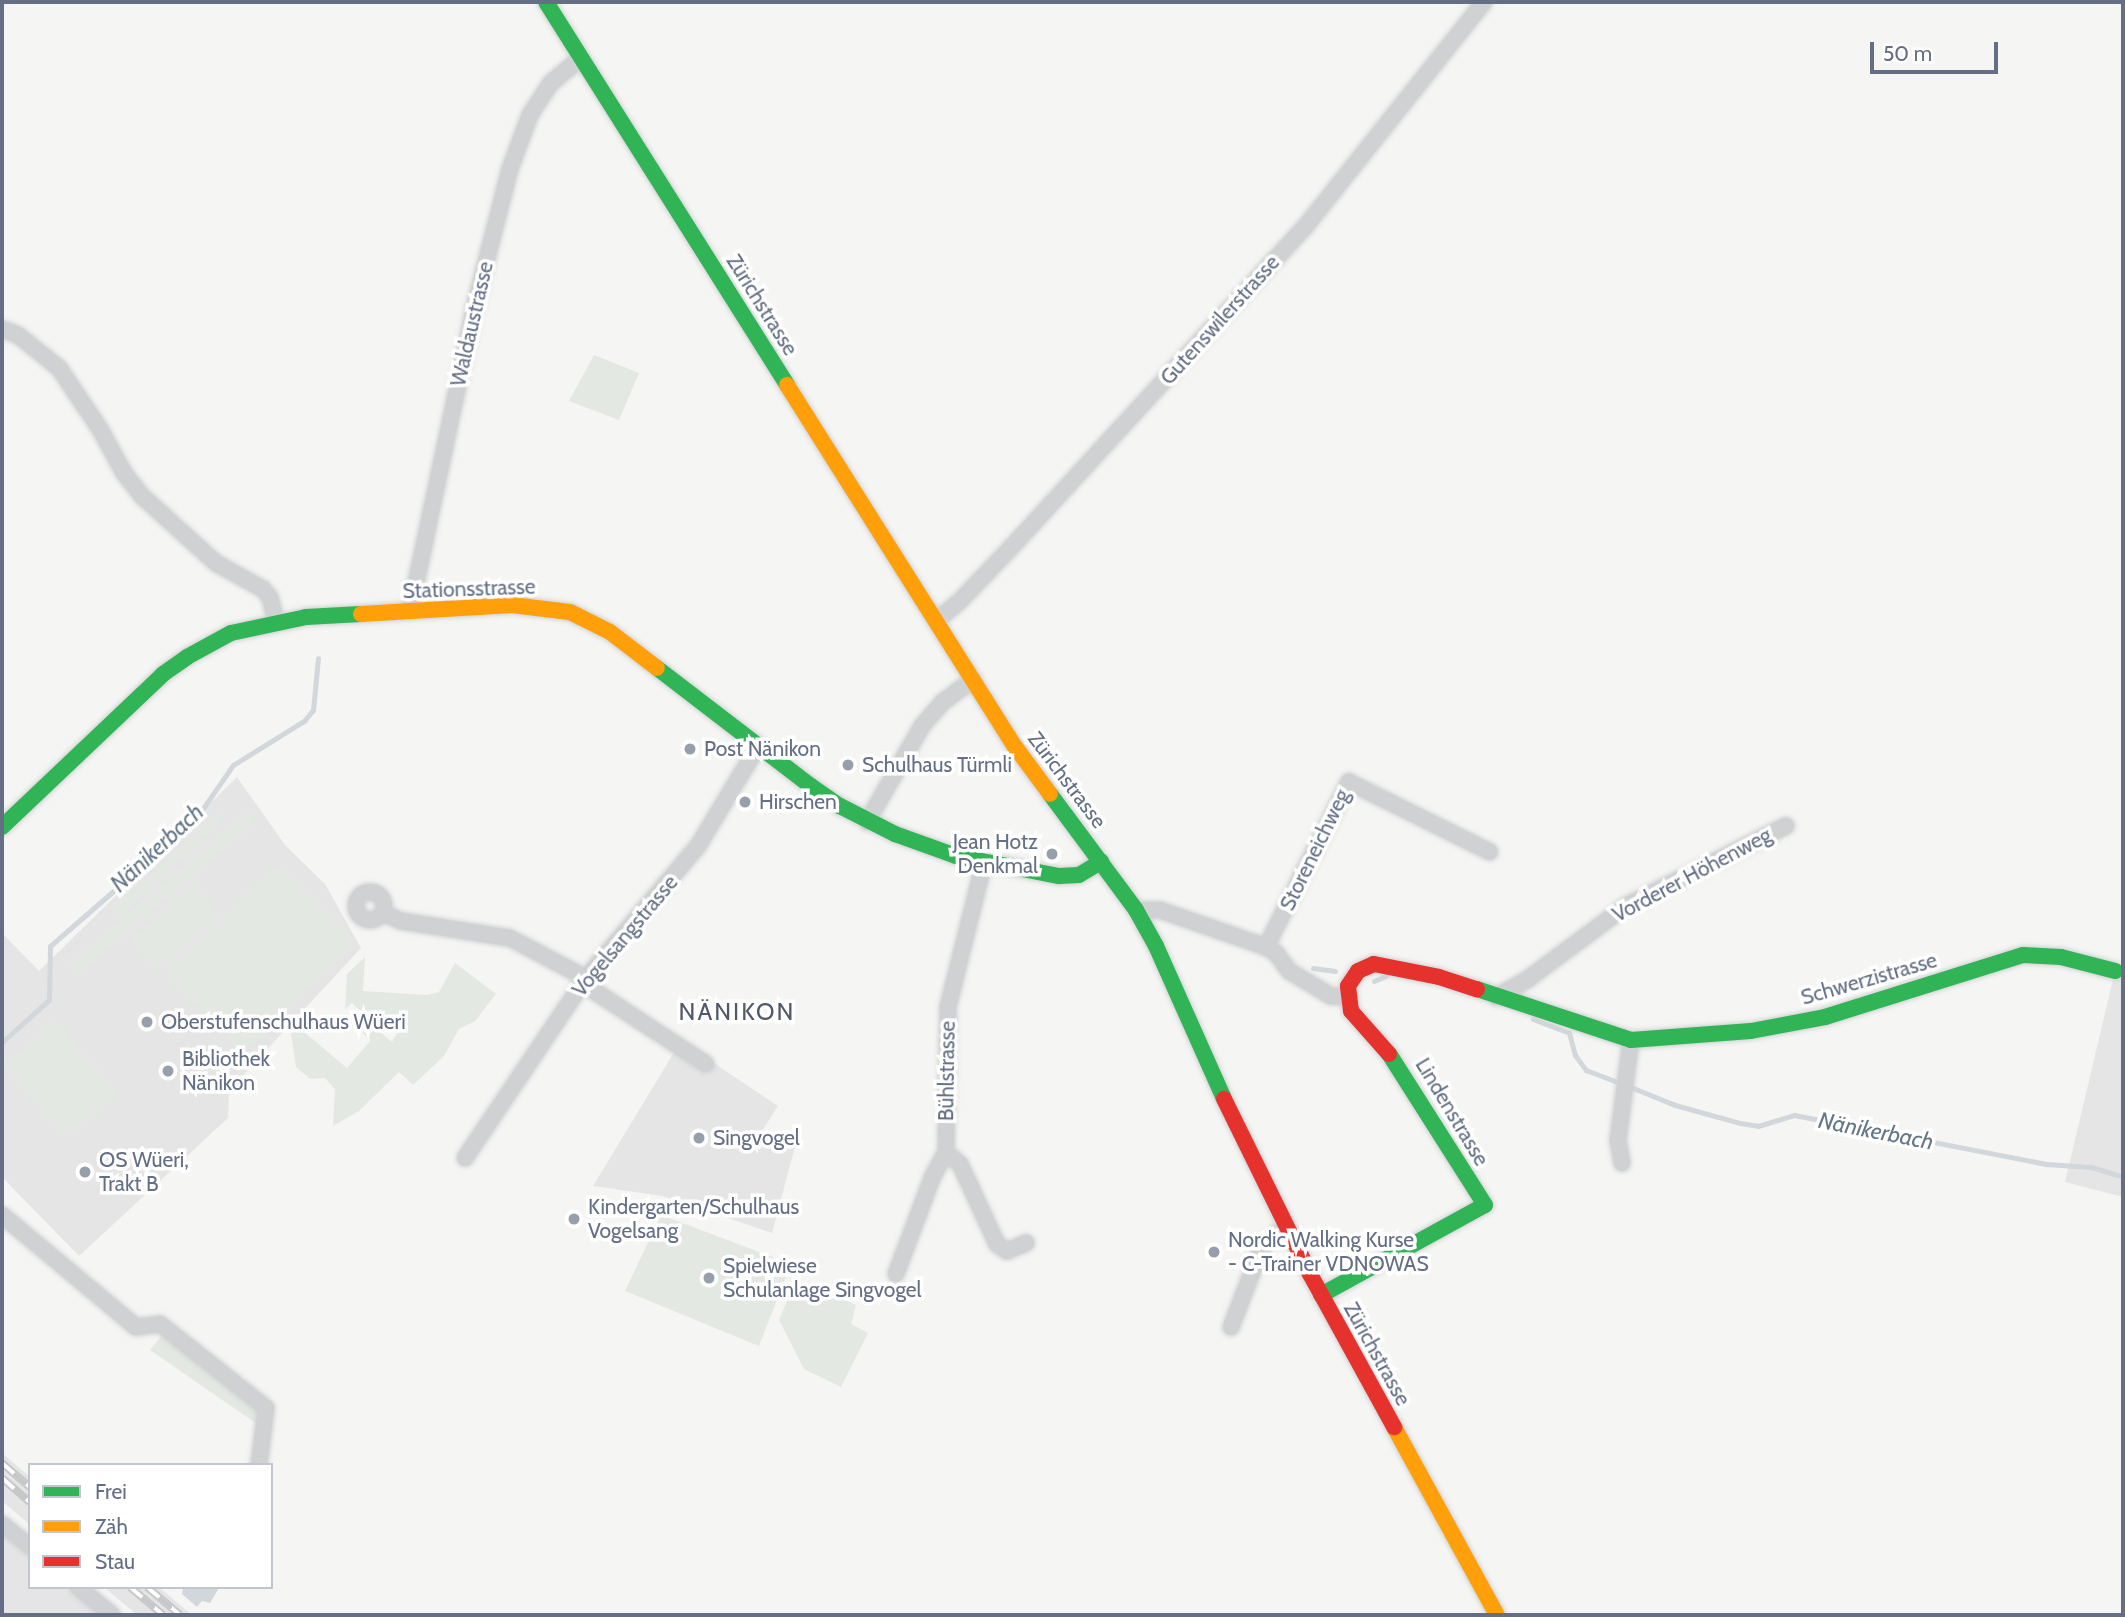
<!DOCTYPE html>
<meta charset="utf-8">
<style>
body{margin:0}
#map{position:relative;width:2125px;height:1617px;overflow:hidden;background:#f5f5f4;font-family:Cabin,sans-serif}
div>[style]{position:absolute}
.built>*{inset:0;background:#e5e5e6}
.green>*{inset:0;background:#e3e8e2}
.water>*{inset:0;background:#d1d7db}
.stream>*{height:5px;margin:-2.5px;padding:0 2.5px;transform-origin:2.5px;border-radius:2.5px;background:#d1d7db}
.roads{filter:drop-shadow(0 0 2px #d1d3d4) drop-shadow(0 0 2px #d1d3d4)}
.street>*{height:16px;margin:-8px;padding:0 8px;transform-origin:8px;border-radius:8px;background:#d0d1d2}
.street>.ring{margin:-8px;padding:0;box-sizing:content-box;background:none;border:16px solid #d0d1d2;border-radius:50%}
.fast>*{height:16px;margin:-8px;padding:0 8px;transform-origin:8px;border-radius:8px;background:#30b455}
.slow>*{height:16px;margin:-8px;padding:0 8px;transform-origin:8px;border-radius:8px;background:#ff9f0a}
.jam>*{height:16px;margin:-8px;padding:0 8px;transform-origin:8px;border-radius:8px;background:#e5322d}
.rail>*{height:8px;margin-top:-4px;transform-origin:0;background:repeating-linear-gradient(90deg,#fff 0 16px,#c6c7c8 0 32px);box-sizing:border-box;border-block:2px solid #c6c7c8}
.dots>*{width:19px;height:19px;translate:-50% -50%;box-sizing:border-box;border:4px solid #fff;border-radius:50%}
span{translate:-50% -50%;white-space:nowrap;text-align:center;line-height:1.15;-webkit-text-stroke:7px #fff;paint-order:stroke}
.street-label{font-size:21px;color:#646f85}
.poi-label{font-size:21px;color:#646f85}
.left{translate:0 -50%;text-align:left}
.right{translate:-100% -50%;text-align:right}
.water-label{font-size:23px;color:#647788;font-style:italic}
.quarter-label{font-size:24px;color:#525a6a;letter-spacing:2px}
.frame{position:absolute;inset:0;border:4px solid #646f85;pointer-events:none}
.legend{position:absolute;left:28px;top:1463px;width:245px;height:126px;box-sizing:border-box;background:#fff;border:2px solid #c1c5ce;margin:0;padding:9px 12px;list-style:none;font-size:21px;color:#646f85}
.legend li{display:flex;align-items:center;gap:14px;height:35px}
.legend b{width:35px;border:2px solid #c1c5ce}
.scale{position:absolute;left:1870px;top:42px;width:128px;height:32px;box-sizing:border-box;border:4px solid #646f85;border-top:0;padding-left:9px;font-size:21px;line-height:24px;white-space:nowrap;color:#646f85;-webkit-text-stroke:5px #fff;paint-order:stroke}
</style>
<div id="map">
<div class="built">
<i style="clip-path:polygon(237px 777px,285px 845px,325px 884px,361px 948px,246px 1072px,229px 1095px,228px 1118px,79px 1256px,2px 1177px,2px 933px,39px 971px)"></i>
<i style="clip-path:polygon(2115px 971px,2123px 973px,2123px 1197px,2065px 1182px)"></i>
<i style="clip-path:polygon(681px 1041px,778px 1106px,760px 1134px,796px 1143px,772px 1233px,663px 1196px,593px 1186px)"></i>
<i style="clip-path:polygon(2px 1453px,30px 1477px,30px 1525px,2px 1501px)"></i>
<i style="clip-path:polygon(2px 1531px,30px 1555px,30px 1587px,68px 1587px,102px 1615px,2px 1615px)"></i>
<i style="clip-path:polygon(104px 1587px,159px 1587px,192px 1615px,137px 1615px)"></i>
</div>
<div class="green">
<i style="clip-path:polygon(594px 355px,639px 373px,619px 420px,569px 401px)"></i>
<i style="clip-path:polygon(247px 811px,256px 822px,77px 976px,68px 966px)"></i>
<i style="clip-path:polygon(218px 813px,223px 819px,119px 917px,110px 907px,128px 890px,131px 893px)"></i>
<i style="clip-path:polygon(278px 864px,356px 942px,243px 1053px,166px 974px)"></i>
<i style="clip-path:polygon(193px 884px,220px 915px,157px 970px,130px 939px)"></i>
<i style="clip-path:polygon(365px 957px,363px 991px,427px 995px,439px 992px,455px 963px,496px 994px,475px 1021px,459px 1029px,444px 1056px,413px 1085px,399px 1072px,359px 1111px,333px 1126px,335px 1089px,325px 1078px,310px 1079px,296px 1067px,291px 1033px,298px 1027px,347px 1068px,371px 1040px,358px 1029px,374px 1027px,392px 1042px,402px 1025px,389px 1014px,378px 1023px,361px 1021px,367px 1017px,352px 1003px,345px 1009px,347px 974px)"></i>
<i style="clip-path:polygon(56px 1021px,118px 1093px,67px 1137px,4px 1065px)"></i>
<i style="clip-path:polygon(661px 1215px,791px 1264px,759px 1346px,625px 1291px)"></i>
<i style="clip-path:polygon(791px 1291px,829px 1293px,856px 1305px,851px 1324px,868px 1333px,841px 1387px,804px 1369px,779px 1320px)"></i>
<i style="clip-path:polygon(167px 1329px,266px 1408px,263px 1428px,150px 1350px)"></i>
</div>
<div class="water">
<i style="clip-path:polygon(183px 1587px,218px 1587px,219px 1588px,210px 1603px,202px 1601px,197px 1607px,182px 1594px)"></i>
</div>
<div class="stream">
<i style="left:1313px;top:968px;width:22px;rotate:8deg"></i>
<i style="left:1374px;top:981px;width:13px;rotate:-23deg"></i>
<i style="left:1533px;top:1019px;width:39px;rotate:21deg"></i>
<i style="left:1569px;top:1033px;width:23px;rotate:75deg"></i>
<i style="left:1575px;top:1055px;width:19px;rotate:54deg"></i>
<i style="left:1586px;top:1070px;width:39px;rotate:21deg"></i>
<i style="left:2px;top:1042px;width:63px;rotate:-41.8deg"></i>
<i style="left:49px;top:1000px;width:54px;rotate:-88.9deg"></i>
<i style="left:50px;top:946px;width:192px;rotate:-41deg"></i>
<i style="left:195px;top:820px;width:67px;rotate:-55.4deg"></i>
<i style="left:233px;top:765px;width:84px;rotate:-31.8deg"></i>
<i style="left:304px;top:721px;width:14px;rotate:-51deg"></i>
<i style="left:313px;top:710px;width:52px;rotate:-84.5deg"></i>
<i style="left:1633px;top:1088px;width:45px;rotate:22deg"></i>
<i style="left:1675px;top:1105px;width:67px;rotate:15.5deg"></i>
<i style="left:1740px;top:1123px;width:18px;rotate:9deg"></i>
<i style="left:1758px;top:1126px;width:38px;rotate:-17deg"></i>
<i style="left:1794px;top:1115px;width:258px;rotate:11deg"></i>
<i style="left:2047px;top:1164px;width:44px;rotate:3.9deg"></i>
<i style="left:2091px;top:1167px;width:34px;rotate:17deg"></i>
</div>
<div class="roads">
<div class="street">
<i style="left:2px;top:329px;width:17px;rotate:21deg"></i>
<i style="left:18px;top:335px;width:53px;rotate:38.8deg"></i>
<i style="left:59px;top:368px;width:73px;rotate:56.1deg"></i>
<i style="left:100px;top:429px;width:50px;rotate:61.4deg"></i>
<i style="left:124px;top:473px;width:29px;rotate:52deg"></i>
<i style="left:142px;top:496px;width:100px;rotate:42.2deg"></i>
<i style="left:216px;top:563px;width:54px;rotate:29deg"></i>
<i style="left:263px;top:589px;width:11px;rotate:52deg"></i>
<i style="left:270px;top:598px;width:24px;rotate:75deg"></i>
<i style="left:410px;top:611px;width:309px;rotate:-78deg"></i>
<i style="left:474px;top:309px;width:145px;rotate:-75.6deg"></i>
<i style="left:510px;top:169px;width:58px;rotate:-69.7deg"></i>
<i style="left:530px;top:115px;width:38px;rotate:-57deg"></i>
<i style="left:551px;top:83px;width:39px;rotate:-40deg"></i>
<i style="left:936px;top:621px;width:31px;rotate:-40deg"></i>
<i style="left:960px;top:601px;width:84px;rotate:-46.4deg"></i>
<i style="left:1018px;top:540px;width:425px;rotate:-47.5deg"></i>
<i style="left:1305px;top:227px;width:288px;rotate:-51.5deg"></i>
<i style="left:867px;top:822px;width:111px;rotate:-60.2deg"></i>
<i style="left:922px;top:726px;width:32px;rotate:-49deg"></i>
<i style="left:943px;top:702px;width:38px;rotate:-37deg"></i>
<i class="ring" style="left:356px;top:892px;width:12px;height:12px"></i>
<i style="left:1136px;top:910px;width:24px"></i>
<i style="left:1160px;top:910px;width:112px;rotate:19.2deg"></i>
<i style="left:1266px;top:947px;width:12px;rotate:31deg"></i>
<i style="left:1276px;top:953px;width:22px;rotate:54deg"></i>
<i style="left:1289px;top:971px;width:49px;rotate:30.8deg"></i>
<i style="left:1331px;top:996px;width:16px;rotate:4deg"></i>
<i style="left:383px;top:913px;width:20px;rotate:24deg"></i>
<i style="left:401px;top:921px;width:110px;rotate:8.9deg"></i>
<i style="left:510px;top:938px;width:86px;rotate:27.8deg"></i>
<i style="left:1266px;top:947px;width:185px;rotate:-63.3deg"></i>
<i style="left:1349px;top:782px;width:157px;rotate:26.4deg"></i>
<i style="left:582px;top:983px;width:148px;rotate:33.2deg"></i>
<i style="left:1496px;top:997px;width:37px;rotate:-29deg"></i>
<i style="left:1528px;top:979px;width:122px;rotate:-36.7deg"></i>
<i style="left:1626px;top:906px;width:179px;rotate:-26.6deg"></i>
<i style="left:946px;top:1152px;width:18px;rotate:41deg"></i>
<i style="left:960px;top:1164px;width:88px;rotate:65.2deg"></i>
<i style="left:997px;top:1244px;width:12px;rotate:35deg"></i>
<i style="left:1007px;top:1251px;width:21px;rotate:-23deg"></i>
<i style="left:465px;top:1158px;width:217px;rotate:-56.1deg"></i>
<i style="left:586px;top:978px;width:173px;rotate:-49.7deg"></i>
<i style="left:698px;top:846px;width:117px;rotate:-59deg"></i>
<i style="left:1622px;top:1163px;width:23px;rotate:-100deg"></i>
<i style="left:1618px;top:1140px;width:101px;rotate:-82.6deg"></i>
<i style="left:2px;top:1215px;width:175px;rotate:39.9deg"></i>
<i style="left:136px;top:1327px;width:24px;rotate:-7deg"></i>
<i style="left:160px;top:1324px;width:135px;rotate:38.4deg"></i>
<i style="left:266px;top:1408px;width:57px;rotate:97deg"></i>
<i style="left:896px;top:1274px;width:103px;rotate:-69.4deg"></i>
<i style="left:932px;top:1178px;width:30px;rotate:-62deg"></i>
<i style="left:946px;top:1152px;width:145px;rotate:-89.2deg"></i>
<i style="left:948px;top:1007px;width:148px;rotate:-76deg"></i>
<i style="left:1231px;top:1327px;width:80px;rotate:-68.9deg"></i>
<i style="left:1260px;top:1252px;width:21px;rotate:-51deg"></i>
<i style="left:1273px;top:1236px;width:15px;rotate:-32deg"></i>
<i style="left:2px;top:1524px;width:36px;rotate:39deg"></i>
<i style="left:78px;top:1587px;width:44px;rotate:39.5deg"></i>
</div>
<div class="fast">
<i style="left:546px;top:2px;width:453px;rotate:57.8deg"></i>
<i style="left:657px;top:668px;width:194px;rotate:37.5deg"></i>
<i style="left:811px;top:786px;width:35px;rotate:35deg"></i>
<i style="left:840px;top:806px;width:62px;rotate:27deg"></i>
<i style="left:895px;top:834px;width:65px;rotate:19.8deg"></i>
<i style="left:956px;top:856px;width:105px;rotate:11deg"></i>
<i style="left:1059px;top:876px;width:20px;rotate:-3deg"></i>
<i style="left:1079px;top:875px;width:26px;rotate:-31deg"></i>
<i style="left:1050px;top:794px;width:144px;rotate:53.4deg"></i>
<i style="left:1136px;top:910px;width:41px;rotate:60.9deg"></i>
<i style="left:1156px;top:946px;width:167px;rotate:66deg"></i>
<i style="left:2px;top:827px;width:222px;rotate:-43.5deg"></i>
<i style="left:163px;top:674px;width:29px;rotate:-35deg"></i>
<i style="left:187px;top:657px;width:50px;rotate:-28.6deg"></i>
<i style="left:231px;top:633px;width:77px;rotate:-12deg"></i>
<i style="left:306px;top:617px;width:55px;rotate:-3.1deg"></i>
<i style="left:1477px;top:989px;width:162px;rotate:18.3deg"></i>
<i style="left:1631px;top:1040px;width:120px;rotate:-4.3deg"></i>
<i style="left:1751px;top:1031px;width:75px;rotate:-10.7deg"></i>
<i style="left:1825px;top:1017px;width:207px;rotate:-17.4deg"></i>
<i style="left:2023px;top:955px;width:38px;rotate:3deg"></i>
<i style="left:2061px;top:957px;width:56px;rotate:14.5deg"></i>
<i style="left:1321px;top:1295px;width:187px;rotate:-28.8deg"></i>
<i style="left:1485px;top:1205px;width:179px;rotate:-122.4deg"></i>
</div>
<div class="slow">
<i style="left:787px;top:385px;width:429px;rotate:57.8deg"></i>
<i style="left:1016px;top:748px;width:57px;rotate:53.5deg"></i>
<i style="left:361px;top:614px;width:151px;rotate:-3.4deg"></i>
<i style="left:512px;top:605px;width:58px;rotate:6.9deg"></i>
<i style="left:570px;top:612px;width:45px;rotate:26.6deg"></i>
<i style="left:610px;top:632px;width:59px;rotate:37.5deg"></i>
<i style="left:1394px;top:1427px;width:214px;rotate:61.3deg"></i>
</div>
<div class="jam">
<i style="left:1389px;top:1054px;width:57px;rotate:-131.5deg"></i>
<i style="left:1351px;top:1011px;width:25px;rotate:-97deg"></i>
<i style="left:1348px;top:986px;width:18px;rotate:-56deg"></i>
<i style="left:1358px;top:971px;width:17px;rotate:-24deg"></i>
<i style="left:1374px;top:964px;width:66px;rotate:11.3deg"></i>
<i style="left:1439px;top:977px;width:40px;rotate:18deg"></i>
<i style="left:1224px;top:1099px;width:195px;rotate:63.8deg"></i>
<i style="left:1310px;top:1274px;width:175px;rotate:61.2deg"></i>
</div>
</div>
<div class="rail">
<i style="left:2px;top:1463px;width:37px;rotate:41deg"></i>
<i style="left:2px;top:1478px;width:37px;rotate:41deg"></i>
<i style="left:130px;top:1587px;width:43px;rotate:40.3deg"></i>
<i style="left:147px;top:1587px;width:43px;rotate:40.3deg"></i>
</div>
<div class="dots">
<i style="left:690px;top:749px;background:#979eac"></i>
<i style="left:848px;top:765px;background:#979eac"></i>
<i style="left:745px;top:802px;background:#979eac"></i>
<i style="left:1052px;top:854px;background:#979eac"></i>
<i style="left:147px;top:1022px;background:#979eac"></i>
<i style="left:168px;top:1071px;background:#979eac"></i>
<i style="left:699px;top:1138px;background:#979eac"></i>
<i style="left:85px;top:1172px;background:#979eac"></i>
<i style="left:574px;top:1219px;background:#979eac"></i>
<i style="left:1214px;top:1252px;background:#979eac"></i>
<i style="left:709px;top:1278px;background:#979eac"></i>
</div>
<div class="street-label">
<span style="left:762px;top:305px;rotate:58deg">Zürichstrasse</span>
<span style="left:1220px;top:320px;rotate:-48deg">Gutenswilerstrasse</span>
<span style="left:472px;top:324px;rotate:-77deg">Waldaustrasse</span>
<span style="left:469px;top:589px;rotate:-2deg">Stationsstrasse</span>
<span style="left:1067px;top:780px;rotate:53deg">Zürichstrasse</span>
<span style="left:1315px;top:850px;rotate:-64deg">Storeneichweg</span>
<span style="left:1692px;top:875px;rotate:-28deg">Vorderer Höhenweg</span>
<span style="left:625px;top:936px;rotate:-50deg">Vogelsangstrasse</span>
<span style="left:1869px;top:979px;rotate:-16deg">Schwerzistrasse</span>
<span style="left:947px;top:1071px;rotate:-89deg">Bühlstrasse</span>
<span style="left:1452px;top:1112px;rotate:59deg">Lindenstrasse</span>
<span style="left:1377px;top:1354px;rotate:61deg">Zürichstrasse</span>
</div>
<div class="poi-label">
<span class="left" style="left:704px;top:749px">Post Nänikon</span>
<span class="left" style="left:862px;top:765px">Schulhaus Türmli</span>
<span class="left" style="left:759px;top:802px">Hirschen</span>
<span class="right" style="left:1038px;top:854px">Jean Hotz<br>Denkmal</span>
<span class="left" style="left:161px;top:1022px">Oberstufenschulhaus Wüeri</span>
<span class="left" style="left:182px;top:1071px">Bibliothek<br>Nänikon</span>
<span class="left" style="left:713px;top:1138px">Singvogel</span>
<span class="left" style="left:99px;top:1172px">OS Wüeri,<br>Trakt B</span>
<span class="left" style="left:588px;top:1219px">Kindergarten/Schulhaus<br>Vogelsang</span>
<span class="left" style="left:1228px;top:1252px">Nordic Walking Kurse<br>- C-Trainer VDNOWAS</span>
<span class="left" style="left:723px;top:1278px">Spielwiese<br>Schulanlage Singvogel</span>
</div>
<div class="water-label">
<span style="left:157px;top:848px;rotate:-43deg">Nänikerbach</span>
<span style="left:1876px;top:1131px;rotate:11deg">Nänikerbach</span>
</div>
<div class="quarter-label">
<span style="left:737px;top:1012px">NÄNIKON</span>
</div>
<div class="frame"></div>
<ul class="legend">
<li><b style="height:9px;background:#30b455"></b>Frei</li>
<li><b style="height:9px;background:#ff9f0a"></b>Zäh</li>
<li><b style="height:9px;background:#e5322d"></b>Stau</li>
</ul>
<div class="scale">50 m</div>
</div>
